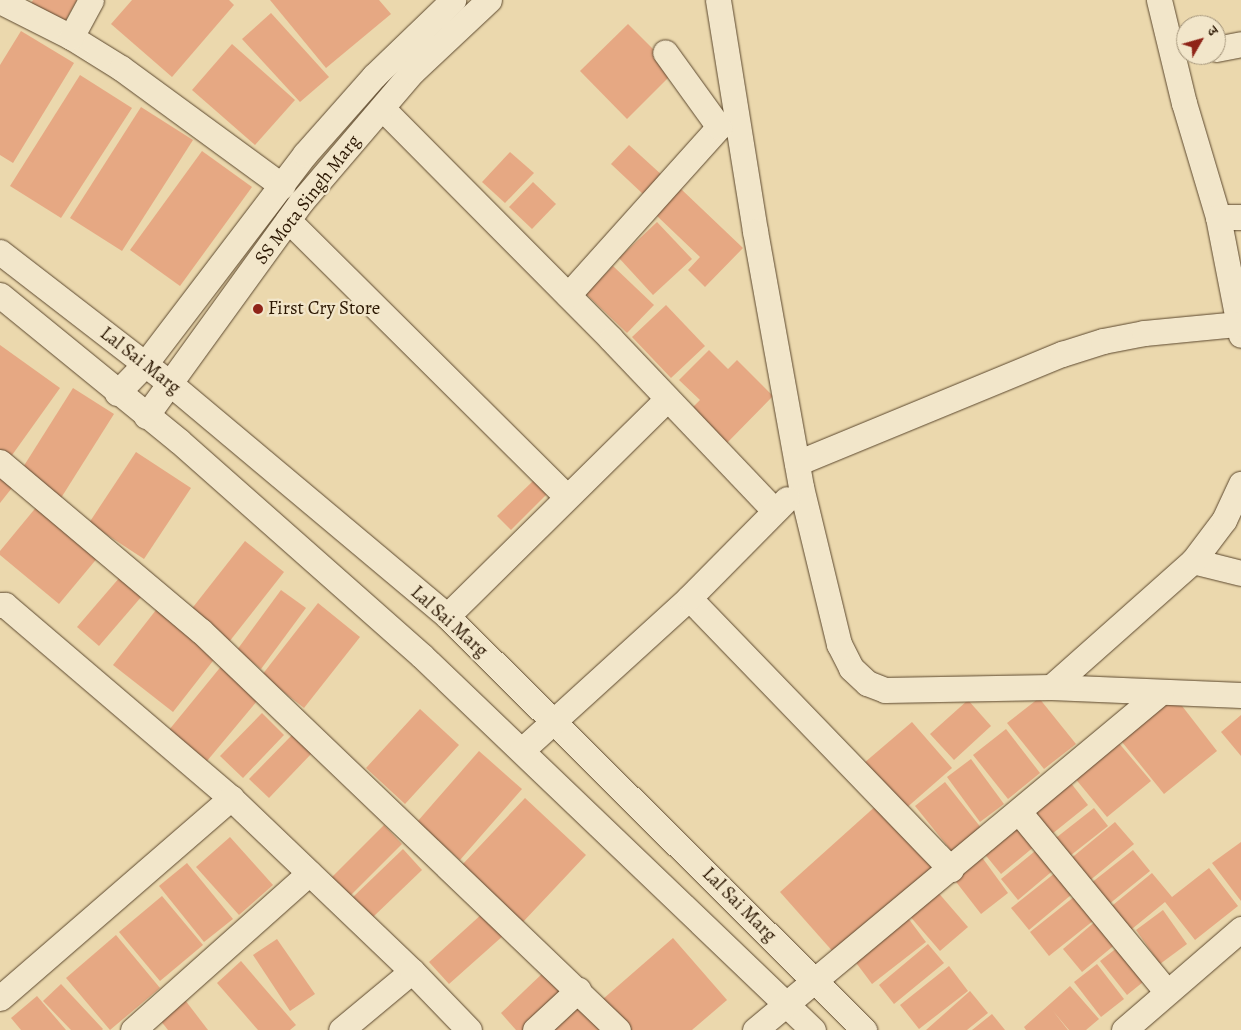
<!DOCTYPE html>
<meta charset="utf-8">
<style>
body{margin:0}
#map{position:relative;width:1241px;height:1030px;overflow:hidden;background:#ebd8ad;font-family:Alegreya,"Noto Serif Devanagari",serif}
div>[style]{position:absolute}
.building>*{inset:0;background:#e6a883}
.roads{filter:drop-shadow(0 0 1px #5c482e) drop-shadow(0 0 1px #5c482e)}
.minor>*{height:25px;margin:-12.5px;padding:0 12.5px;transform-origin:12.5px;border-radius:12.5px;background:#f2e6ca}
.dots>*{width:14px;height:14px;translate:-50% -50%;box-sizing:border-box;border:2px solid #f2e6ca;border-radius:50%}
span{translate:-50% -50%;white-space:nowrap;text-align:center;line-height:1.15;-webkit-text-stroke:4.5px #f2e6ca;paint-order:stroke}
.street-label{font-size:19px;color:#2c1803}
.poi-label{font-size:19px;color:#2c1803}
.left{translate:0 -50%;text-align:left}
.north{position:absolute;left:1176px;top:15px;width:50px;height:50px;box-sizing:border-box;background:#f2e6ca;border:1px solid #a3947a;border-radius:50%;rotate:52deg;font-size:14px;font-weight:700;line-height:20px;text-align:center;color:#2c1803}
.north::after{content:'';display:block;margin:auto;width:18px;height:22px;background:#8f2418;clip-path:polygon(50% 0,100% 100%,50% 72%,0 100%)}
</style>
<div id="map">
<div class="building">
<i style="clip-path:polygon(33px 0,77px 0,61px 29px,27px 11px)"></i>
<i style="clip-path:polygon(132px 0,229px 0,234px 5px,172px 77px,111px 24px)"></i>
<i style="clip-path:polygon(270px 0,379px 0,391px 14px,326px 68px)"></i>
<i style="clip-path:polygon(271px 13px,329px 77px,300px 102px,242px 39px)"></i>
<i style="clip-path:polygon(628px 24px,675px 71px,627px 119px,580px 71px)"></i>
<i style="clip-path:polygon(21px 31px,74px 63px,13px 163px,0 155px,0 65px)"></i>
<i style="clip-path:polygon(232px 44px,295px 100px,255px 145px,192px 90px)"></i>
<i style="clip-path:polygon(80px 75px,132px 108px,61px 218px,10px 186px)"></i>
<i style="clip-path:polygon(141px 107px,193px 140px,122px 251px,70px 218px)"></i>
<i style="clip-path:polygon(629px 145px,663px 176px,644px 195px,611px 164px)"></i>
<i style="clip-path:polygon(202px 151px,252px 187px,180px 286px,130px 250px)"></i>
<i style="clip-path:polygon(510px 152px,534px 173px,505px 203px,482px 182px)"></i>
<i style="clip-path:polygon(533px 182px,556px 204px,532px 229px,509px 207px)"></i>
<i style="clip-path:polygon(681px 189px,743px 248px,705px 287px,688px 270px,700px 257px,656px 215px)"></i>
<i style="clip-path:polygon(657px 222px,692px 259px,653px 295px,619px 258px)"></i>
<i style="clip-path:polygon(613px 266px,654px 305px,627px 333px,586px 294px)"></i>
<i style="clip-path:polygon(666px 305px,705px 346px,671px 378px,632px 337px)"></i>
<i style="clip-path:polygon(0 345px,60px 388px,10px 458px,0 451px)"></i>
<i style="clip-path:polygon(709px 350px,728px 369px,737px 360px,773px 396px,725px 445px,690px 410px,700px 400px,679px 380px)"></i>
<i style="clip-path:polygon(73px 388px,114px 414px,61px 498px,20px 472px)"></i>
<i style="clip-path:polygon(136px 452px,191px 488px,144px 559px,89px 523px)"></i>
<i style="clip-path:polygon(0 472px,15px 484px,0 503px)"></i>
<i style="clip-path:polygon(535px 479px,548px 493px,511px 530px,497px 516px)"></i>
<i style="clip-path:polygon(38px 505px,99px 556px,59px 604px,0 555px,0 551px)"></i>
<i style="clip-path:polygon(245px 541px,284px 572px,229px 642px,190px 611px)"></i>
<i style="clip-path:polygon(120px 577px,142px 596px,99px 646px,77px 627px)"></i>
<i style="clip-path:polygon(281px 590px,306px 608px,261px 669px,237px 650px)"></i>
<i style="clip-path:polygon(318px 603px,360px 637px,304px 708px,262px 675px)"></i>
<i style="clip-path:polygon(156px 610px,216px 657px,173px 712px,113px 665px)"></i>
<i style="clip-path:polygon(223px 664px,262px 695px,207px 761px,169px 730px)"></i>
<i style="clip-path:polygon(1172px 693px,1217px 751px,1164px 794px,1118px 737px)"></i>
<i style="clip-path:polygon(1039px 698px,1076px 744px,1044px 769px,1007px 723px)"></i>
<i style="clip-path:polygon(968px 700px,991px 726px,954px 760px,930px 734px)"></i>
<i style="clip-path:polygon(420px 709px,459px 745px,405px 804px,366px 768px)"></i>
<i style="clip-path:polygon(262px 713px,284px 735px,243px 778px,220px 756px)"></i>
<i style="clip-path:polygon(1241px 715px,1241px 756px,1221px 732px)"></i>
<i style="clip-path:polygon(912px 722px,952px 768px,904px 810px,864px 763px)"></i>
<i style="clip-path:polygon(1006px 729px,1040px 773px,1008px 799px,973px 755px)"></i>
<i style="clip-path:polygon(292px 735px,312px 753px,269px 798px,249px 779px)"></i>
<i style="clip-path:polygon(1112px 735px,1151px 781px,1107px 817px,1069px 771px)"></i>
<i style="clip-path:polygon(479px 751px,522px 789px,460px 860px,417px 822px)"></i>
<i style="clip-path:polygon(971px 759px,1004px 804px,980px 822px,947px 777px)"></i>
<i style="clip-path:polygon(1067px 778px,1088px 805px,1052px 834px,1031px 807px)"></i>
<i style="clip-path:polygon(945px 782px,982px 829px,953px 853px,915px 806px)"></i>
<i style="clip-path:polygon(525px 798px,586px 855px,522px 923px,461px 866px)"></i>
<i style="clip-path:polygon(878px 804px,934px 866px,835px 954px,780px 892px)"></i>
<i style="clip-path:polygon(1094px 808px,1108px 826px,1066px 859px,1052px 841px)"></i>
<i style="clip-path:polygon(1115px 822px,1134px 844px,1088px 882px,1069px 860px)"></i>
<i style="clip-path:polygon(1018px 824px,1035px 846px,1001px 874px,983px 852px)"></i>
<i style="clip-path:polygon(384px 825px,402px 844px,349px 897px,331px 878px)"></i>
<i style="clip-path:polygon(230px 837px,273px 885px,239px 915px,196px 867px)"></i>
<i style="clip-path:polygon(1241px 842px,1241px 901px,1212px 863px)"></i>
<i style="clip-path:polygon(1040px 847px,1056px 868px,1018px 900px,1001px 879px)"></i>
<i style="clip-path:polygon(403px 849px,422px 870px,372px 918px,353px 897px)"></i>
<i style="clip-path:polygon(1133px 850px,1150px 871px,1103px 909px,1086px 887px)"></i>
<i style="clip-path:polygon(981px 856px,1008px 893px,981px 914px,953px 878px)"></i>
<i style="clip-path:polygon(187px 863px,233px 919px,204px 942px,159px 886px)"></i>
<i style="clip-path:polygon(1209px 868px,1238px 906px,1195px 940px,1165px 902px,1127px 933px,1108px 909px,1152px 873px,1172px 897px)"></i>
<i style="clip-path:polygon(1060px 869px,1077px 890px,1029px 930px,1011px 908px)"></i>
<i style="clip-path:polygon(936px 890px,968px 927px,940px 951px,908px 914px)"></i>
<i style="clip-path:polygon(1079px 893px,1098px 917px,1049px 956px,1030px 932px)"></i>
<i style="clip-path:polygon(162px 896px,203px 945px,160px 981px,119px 932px)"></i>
<i style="clip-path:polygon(1163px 910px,1187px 944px,1160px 964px,1136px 930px)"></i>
<i style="clip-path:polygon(483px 913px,504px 935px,449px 984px,429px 962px)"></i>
<i style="clip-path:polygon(908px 918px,926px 942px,872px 984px,854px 960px)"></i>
<i style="clip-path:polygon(1097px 920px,1117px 943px,1082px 972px,1063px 949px)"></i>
<i style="clip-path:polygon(116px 935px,160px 988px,110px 1030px,66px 978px)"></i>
<i style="clip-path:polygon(673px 938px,727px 1000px,692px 1030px,629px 1030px,603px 999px)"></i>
<i style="clip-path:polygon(277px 939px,315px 994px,290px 1011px,253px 955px)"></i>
<i style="clip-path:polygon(928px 944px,944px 963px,894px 1004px,879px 985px)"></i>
<i style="clip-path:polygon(1122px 944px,1148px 978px,1127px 995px,1100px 961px)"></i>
<i style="clip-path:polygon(241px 961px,296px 1025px,290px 1030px,258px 1030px,217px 983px)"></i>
<i style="clip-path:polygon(1097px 964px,1124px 999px,1101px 1017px,1074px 982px)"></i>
<i style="clip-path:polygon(949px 966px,968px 991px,919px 1029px,900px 1005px)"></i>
<i style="clip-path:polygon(545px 971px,566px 993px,526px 1030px,516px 1030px,501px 1013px)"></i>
<i style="clip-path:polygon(61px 984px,103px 1029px,102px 1030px,71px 1030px,43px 1001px)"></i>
<i style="clip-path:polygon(1070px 986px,1099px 1019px,1086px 1030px,1069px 1030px,1053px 1011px,1068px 1030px,1026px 1030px,1024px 1027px)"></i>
<i style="clip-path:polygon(970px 991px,988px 1013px,967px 1030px,926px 1030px)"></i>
<i style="clip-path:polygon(37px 996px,66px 1030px,21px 1030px,11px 1018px)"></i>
<i style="clip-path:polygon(575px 999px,602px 1027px,600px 1030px,542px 1030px)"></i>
<i style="clip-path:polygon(185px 1000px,208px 1030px,168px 1030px,160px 1020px)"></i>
<i style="clip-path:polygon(992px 1014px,1005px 1030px,972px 1030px)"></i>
</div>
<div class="roads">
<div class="minor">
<i style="left:718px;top:0;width:234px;rotate:80.9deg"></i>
<i style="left:755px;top:231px;width:260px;rotate:79.8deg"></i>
<i style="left:801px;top:487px;width:162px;rotate:76.4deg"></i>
<i style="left:839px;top:644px;width:27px;rotate:63deg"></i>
<i style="left:851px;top:668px;width:22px;rotate:43deg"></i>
<i style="left:867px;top:683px;width:19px;rotate:21deg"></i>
<i style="left:885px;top:690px;width:166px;rotate:-1deg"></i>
<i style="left:1051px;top:687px;width:190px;rotate:2.4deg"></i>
<i style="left:1159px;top:0;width:106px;rotate:76.4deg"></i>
<i style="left:1184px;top:103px;width:119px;rotate:73.4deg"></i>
<i style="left:1218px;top:217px;width:23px"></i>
<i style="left:0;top:1px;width:80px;rotate:26.9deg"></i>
<i style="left:71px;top:37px;width:59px;rotate:31.8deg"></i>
<i style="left:121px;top:68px;width:200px;rotate:36.2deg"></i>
<i style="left:71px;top:37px;width:42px;rotate:-61.6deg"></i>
<i style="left:1216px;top:49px;width:25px;rotate:-11deg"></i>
<i style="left:382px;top:108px;width:325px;rotate:45.2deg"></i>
<i style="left:611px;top:339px;width:236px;rotate:46.4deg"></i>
<i style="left:1218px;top:217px;width:120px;rotate:79deg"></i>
<i style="left:288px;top:220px;width:392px;rotate:44.8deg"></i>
<i style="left:0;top:252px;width:217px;rotate:37.7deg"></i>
<i style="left:172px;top:385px;width:359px;rotate:40deg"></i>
<i style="left:447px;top:616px;width:588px;rotate:44.79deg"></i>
<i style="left:0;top:295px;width:231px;rotate:39.2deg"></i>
<i style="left:179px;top:441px;width:324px;rotate:41.5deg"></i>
<i style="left:422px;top:656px;width:541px;rotate:43.73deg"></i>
<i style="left:568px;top:295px;width:226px;rotate:-48.1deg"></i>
<i style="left:719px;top:127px;width:92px;rotate:-125.8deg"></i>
<i style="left:117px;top:393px;width:40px;rotate:-46deg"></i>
<i style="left:145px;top:364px;width:264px;rotate:-52.7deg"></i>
<i style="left:305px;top:154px;width:104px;rotate:-48.5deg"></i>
<i style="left:374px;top:76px;width:110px;rotate:-43.9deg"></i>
<i style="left:146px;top:416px;width:264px;rotate:-54.1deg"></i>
<i style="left:301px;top:202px;width:172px;rotate:-49.5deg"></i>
<i style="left:413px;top:71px;width:104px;rotate:-43.1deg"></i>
<i style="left:0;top:462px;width:263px;rotate:40.1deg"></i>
<i style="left:201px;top:631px;width:577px;rotate:43.74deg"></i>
<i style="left:797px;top:463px;width:287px;rotate:-22.4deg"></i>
<i style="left:1062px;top:354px;width:43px;rotate:-17.6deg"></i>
<i style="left:1103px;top:341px;width:42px;rotate:-11deg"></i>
<i style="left:1144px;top:333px;width:93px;rotate:-5.5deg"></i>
<i style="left:1193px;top:561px;width:49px;rotate:14deg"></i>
<i style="left:689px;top:598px;width:377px;rotate:46deg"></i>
<i style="left:0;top:605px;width:5px"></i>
<i style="left:5px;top:605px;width:297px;rotate:40.5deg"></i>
<i style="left:231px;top:798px;width:250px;rotate:43.7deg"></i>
<i style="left:412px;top:971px;width:92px;rotate:140.3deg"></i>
<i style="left:447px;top:616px;width:309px;rotate:-44.6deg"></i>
<i style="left:1051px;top:687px;width:190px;rotate:-41.6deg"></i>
<i style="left:1193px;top:561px;width:51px;rotate:-52.9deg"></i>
<i style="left:1224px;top:520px;width:40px;rotate:-65deg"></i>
<i style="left:522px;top:750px;width:226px;rotate:-42.3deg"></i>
<i style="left:689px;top:598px;width:139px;rotate:-45.3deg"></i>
<i style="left:1019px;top:812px;width:233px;rotate:50.6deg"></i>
<i style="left:412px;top:971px;width:82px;rotate:46deg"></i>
<i style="left:0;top:998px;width:306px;rotate:-40.9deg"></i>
<i style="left:133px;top:1030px;width:236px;rotate:-41.7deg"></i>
<i style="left:535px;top:1030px;width:59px;rotate:-42.9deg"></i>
<i style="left:755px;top:1030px;width:528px;rotate:-39.78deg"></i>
<i style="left:1124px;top:1030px;width:155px;rotate:-40.8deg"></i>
</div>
</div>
<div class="dots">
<i style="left:258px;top:309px;background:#8f2418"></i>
</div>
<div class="street-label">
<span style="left:308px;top:200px;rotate:-52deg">SS Mota Singh Marg</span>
<span style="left:140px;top:361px;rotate:38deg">Lal Sai Marg</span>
<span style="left:449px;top:622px;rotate:42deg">Lal Sai Marg</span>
<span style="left:739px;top:905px;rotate:45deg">Lal Sai Marg</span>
</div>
<div class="poi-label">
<span class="left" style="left:268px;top:309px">First Cry Store</span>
</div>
<div class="north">उ</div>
</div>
